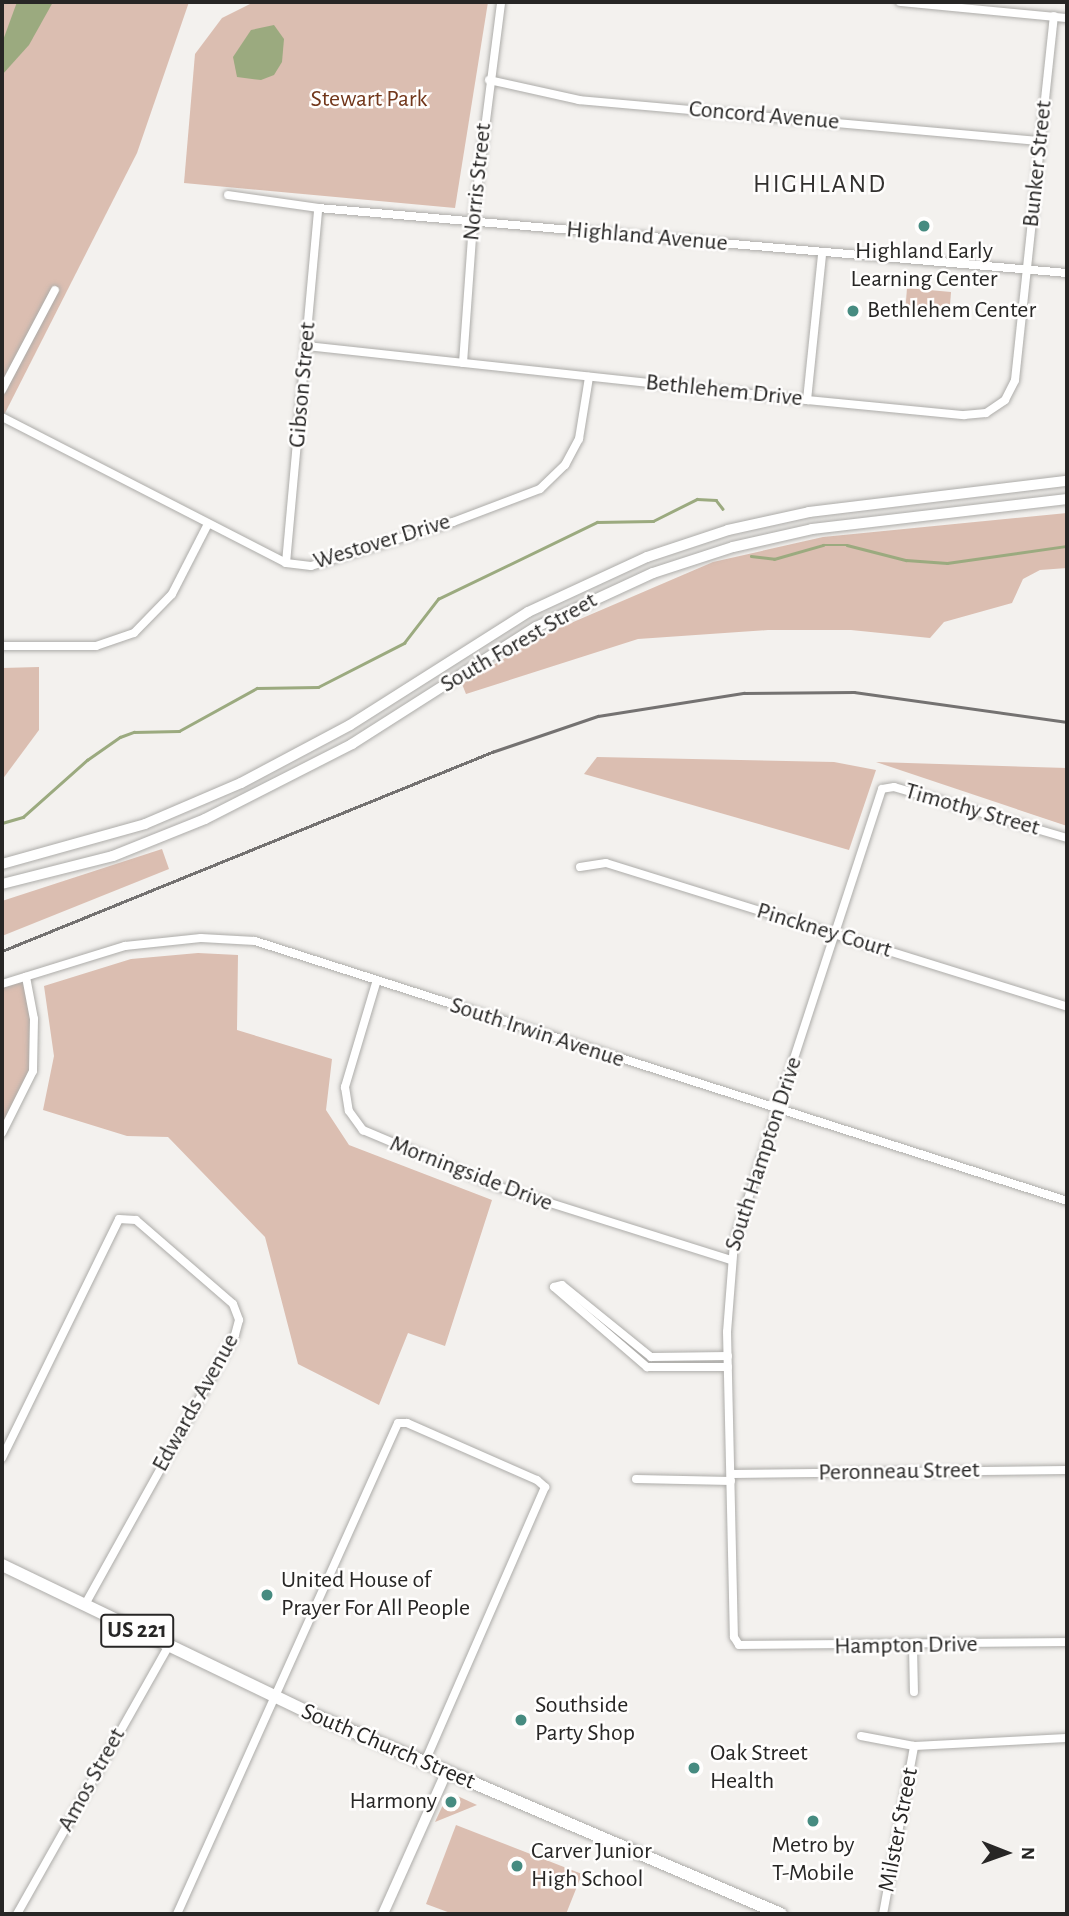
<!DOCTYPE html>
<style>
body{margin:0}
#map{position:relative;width:1069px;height:1916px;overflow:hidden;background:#f3f1ee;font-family:"Alegreya Sans",sans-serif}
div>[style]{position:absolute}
.green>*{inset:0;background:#dbbeb1}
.water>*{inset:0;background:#9baa7f}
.stream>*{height:2.5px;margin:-1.25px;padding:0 1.25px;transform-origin:1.25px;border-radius:1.25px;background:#9baa7f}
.roads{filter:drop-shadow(0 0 2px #adaca9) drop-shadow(0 0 2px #adaca9)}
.minor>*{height:8px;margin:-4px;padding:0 4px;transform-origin:4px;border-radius:4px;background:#fff}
.tertiary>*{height:10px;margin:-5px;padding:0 5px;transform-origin:5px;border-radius:5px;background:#fff}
.primary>*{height:12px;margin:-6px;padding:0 6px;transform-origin:6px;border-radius:6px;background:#fff}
.rail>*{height:2.5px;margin:-1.25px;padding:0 1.25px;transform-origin:1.25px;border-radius:1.25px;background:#747271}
.dots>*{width:19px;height:19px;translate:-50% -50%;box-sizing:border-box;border:4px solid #fffefd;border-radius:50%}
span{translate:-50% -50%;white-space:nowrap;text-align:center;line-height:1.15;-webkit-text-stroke:5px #fffefd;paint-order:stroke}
.shield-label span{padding:2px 5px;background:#fffefd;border:2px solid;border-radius:5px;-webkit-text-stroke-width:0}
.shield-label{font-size:23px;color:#272625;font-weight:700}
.park-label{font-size:24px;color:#71361a}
.street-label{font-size:24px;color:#272625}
.poi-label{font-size:24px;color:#272625}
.left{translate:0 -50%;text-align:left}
.right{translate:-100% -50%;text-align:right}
.neighbourhood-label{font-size:26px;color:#32302e;letter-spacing:2px}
.frame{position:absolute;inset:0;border:4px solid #272625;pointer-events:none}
.north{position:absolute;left:971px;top:1818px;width:70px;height:70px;-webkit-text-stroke:5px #fffefd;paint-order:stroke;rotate:91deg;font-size:19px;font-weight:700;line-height:28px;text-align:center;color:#272625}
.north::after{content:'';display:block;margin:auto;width:24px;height:32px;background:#272625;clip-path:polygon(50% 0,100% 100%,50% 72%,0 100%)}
</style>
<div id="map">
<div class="green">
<i style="clip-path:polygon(2px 2px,189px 2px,137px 153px,2px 419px)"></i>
<i style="clip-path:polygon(254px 2px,488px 2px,455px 208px,184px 183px,195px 54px,222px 18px)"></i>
<i style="clip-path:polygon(907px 288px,951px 292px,949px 318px,905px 314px)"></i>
<i style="clip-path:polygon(1067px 513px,1067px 568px,1040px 570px,1023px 579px,1012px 603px,944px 622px,930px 638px,851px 630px,768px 630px,638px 639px,466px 694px,462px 684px,543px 635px,713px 562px,823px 537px)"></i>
<i style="clip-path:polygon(39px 667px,39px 730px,2px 780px,2px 668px)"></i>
<i style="clip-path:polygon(597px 757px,834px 762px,876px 770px,849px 850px,584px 774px)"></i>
<i style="clip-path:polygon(876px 762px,1067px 768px,1067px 826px)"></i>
<i style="clip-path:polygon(162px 849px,169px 869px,2px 936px,2px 901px)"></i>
<i style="clip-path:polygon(198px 953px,238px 955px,237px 1030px,332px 1059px,326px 1110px,349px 1145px,492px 1200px,445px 1346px,408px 1333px,379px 1405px,298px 1364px,265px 1237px,168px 1137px,127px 1136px,43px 1110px,54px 1056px,44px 986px,131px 959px)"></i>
<i style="clip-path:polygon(26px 977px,34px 1061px,2px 1133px,2px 984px)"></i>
<i style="clip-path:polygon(451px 1793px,477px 1805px,435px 1822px,448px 1794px)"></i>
<i style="clip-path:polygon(456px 1825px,582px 1874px,566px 1914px,453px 1914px,426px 1904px)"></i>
</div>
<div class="water">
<i style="clip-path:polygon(17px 2px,53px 2px,29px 45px,2px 75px,2px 43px)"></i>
<i style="clip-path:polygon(274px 25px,284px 39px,282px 62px,274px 75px,261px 80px,237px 77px,233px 57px,251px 30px)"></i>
</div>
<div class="stream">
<i style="left:751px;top:556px;width:23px;rotate:7deg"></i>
<i style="left:774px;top:559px;width:51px;rotate:-15.9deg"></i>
<i style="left:823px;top:545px;width:24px"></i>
<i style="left:847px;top:545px;width:61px;rotate:14.3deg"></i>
<i style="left:906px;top:560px;width:41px;rotate:4.2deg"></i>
<i style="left:947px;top:563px;width:121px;rotate:-8.1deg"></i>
<i style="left:2px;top:823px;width:22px;rotate:-16deg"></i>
<i style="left:23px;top:817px;width:86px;rotate:-41.7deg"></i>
<i style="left:87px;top:760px;width:40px;rotate:-34.9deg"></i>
<i style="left:120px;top:737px;width:15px;rotate:-20deg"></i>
<i style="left:134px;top:732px;width:45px;rotate:-1.3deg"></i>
<i style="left:179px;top:731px;width:89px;rotate:-28.9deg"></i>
<i style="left:257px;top:688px;width:61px;rotate:-0.9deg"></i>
<i style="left:318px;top:687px;width:97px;rotate:-27.1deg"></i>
<i style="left:404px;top:643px;width:56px;rotate:-52.3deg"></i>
<i style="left:438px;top:599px;width:177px;rotate:-25.8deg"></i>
<i style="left:597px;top:522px;width:56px;rotate:-1deg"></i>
<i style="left:653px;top:521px;width:49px;rotate:-26.6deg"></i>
<i style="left:697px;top:499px;width:19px;rotate:3deg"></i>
<i style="left:716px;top:500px;width:11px;rotate:52deg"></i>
</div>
<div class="roads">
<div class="minor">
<i style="left:900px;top:2px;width:168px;rotate:5.5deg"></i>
<i style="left:489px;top:80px;width:92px;rotate:12.5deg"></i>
<i style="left:579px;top:100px;width:463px;rotate:5.1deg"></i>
<i style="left:228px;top:195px;width:91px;rotate:8.2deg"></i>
<i style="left:318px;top:208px;width:752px;rotate:4.96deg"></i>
<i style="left:306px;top:346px;width:504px;rotate:6.15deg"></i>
<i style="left:807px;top:400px;width:158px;rotate:5.5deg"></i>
<i style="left:964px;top:415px;width:22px;rotate:-5deg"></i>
<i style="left:986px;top:413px;width:23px;rotate:-34deg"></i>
<i style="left:1005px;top:400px;width:22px;rotate:-63deg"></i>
<i style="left:1015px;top:380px;width:366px;rotate:-83.9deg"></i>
<i style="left:463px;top:363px;width:141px;rotate:-85.9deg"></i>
<i style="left:473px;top:222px;width:222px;rotate:-82.7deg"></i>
<i style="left:2px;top:390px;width:113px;rotate:-62.1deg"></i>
<i style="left:807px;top:400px;width:147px;rotate:-84.1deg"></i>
<i style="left:2px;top:417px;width:319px;rotate:27.2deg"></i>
<i style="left:286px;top:563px;width:25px;rotate:7deg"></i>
<i style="left:311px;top:566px;width:149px;rotate:-17.2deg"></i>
<i style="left:453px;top:522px;width:93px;rotate:-20.8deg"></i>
<i style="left:540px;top:489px;width:35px;rotate:-44deg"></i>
<i style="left:565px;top:465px;width:30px;rotate:-62deg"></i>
<i style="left:579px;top:439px;width:63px;rotate:-80.8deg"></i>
<i style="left:286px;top:563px;width:356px;rotate:-84.8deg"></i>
<i style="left:2px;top:646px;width:94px"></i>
<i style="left:96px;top:646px;width:40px;rotate:-18.9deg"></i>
<i style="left:134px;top:633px;width:54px;rotate:-45.7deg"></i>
<i style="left:172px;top:594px;width:79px;rotate:-62.8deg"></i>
<i style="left:1067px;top:838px;width:180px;rotate:-163.6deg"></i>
<i style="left:894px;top:787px;width:12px;rotate:171deg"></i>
<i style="left:882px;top:789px;width:478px;rotate:108.1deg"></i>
<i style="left:734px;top:1243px;width:89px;rotate:94.5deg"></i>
<i style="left:727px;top:1332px;width:305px;rotate:88.7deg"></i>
<i style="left:734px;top:1637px;width:9px;rotate:58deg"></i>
<i style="left:739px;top:1645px;width:328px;rotate:-0.5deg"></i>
<i style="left:580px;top:867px;width:26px;rotate:-9deg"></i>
<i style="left:606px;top:863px;width:483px;rotate:17.3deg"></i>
<i style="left:376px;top:983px;width:109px;rotate:106.6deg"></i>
<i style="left:345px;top:1087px;width:24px;rotate:81deg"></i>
<i style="left:349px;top:1111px;width:24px;rotate:54deg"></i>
<i style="left:363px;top:1130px;width:141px;rotate:22.9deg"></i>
<i style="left:493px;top:1185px;width:250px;rotate:17.5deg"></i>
<i style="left:2px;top:984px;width:129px;rotate:-17.2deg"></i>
<i style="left:125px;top:946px;width:76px;rotate:-6deg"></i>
<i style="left:201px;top:938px;width:54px;rotate:3.2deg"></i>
<i style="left:255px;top:941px;width:853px;rotate:17.75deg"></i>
<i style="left:2px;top:1133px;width:69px;rotate:-63.4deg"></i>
<i style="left:33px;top:1071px;width:52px;rotate:-88.9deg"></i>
<i style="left:34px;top:1019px;width:43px;rotate:-100.8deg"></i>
<i style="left:728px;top:1356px;width:77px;rotate:179.3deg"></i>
<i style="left:651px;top:1357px;width:114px;rotate:-141deg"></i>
<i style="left:562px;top:1285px;width:8px;rotate:166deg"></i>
<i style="left:554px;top:1287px;width:123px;rotate:40.7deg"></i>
<i style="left:647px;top:1367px;width:81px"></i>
<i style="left:2px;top:1458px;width:266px;rotate:-63.9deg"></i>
<i style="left:119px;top:1219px;width:17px;rotate:3deg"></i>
<i style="left:136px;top:1220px;width:128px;rotate:40.9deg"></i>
<i style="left:233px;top:1304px;width:17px;rotate:69deg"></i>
<i style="left:239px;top:1320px;width:16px;rotate:105deg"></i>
<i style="left:235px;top:1335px;width:309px;rotate:119.1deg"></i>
<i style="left:731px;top:1474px;width:336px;rotate:-0.7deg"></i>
<i style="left:636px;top:1479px;width:95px;rotate:1.2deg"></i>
<i style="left:913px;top:1646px;width:46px;rotate:88.8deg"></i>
<i style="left:861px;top:1736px;width:54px;rotate:10.7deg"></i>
<i style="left:914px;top:1746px;width:153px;rotate:-3deg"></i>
<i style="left:17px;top:1914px;width:307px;rotate:-60.5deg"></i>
<i style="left:177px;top:1914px;width:538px;rotate:-65.77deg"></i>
<i style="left:398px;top:1423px;width:9px"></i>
<i style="left:407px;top:1423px;width:142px;rotate:23.7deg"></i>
<i style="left:537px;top:1480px;width:11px;rotate:41deg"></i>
<i style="left:545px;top:1487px;width:300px;rotate:113.6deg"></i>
<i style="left:883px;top:1914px;width:171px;rotate:-79.5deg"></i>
</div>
<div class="tertiary">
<i style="left:2px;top:864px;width:148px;rotate:-15.6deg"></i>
<i style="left:145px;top:824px;width:104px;rotate:-23.1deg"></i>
<i style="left:241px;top:783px;width:123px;rotate:-28deg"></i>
<i style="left:350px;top:725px;width:211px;rotate:-32.4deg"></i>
<i style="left:528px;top:612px;width:131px;rotate:-24.8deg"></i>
<i style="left:647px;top:557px;width:85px;rotate:-18.4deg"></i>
<i style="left:728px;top:530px;width:83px;rotate:-12.5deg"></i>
<i style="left:809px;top:512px;width:260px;rotate:-6.9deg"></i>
<i style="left:2px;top:884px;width:114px;rotate:-14.2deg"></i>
<i style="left:113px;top:856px;width:99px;rotate:-21.9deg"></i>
<i style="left:205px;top:819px;width:165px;rotate:-27deg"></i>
<i style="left:352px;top:744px;width:218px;rotate:-32.5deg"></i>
<i style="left:536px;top:627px;width:129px;rotate:-24.8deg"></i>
<i style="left:653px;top:573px;width:84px;rotate:-18deg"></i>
<i style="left:733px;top:547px;width:81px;rotate:-12.8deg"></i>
<i style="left:812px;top:529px;width:257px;rotate:-6.7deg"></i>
<i style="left:383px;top:1914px;width:157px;rotate:-65.9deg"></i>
</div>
<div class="primary">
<i style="left:2px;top:1565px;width:344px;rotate:25.7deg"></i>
<i style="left:312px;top:1714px;width:510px;rotate:23.1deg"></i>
</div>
</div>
<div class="rail">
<i style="left:2px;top:951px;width:529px;rotate:-22.1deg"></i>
<i style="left:492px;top:752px;width:112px;rotate:-18.8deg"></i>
<i style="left:598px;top:716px;width:148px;rotate:-9deg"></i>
<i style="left:744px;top:693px;width:110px;rotate:-0.5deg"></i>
<i style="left:854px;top:692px;width:215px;rotate:8deg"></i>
</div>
<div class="dots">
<i style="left:924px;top:226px;background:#468b80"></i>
<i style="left:853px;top:311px;background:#468b80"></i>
<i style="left:267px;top:1595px;background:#468b80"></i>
<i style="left:521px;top:1720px;background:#468b80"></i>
<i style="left:694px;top:1768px;background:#468b80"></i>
<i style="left:451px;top:1802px;background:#468b80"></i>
<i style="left:813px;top:1821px;background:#468b80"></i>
<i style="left:517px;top:1866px;background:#468b80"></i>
</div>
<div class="shield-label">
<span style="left:137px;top:1631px">US 221</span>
</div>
<div class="park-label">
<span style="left:369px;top:100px">Stewart Park</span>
</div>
<div class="street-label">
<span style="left:764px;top:116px;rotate:5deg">Concord Avenue</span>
<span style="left:1038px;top:164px;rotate:-84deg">Bunker Street</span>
<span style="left:478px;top:182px;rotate:-84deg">Norris Street</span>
<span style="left:647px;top:237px;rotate:5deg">Highland Avenue</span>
<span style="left:303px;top:385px;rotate:-85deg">Gibson Street</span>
<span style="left:724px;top:391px;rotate:6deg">Bethlehem Drive</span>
<span style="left:382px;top:542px;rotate:-17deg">Westover Drive</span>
<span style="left:519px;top:643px;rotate:-30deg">South Forest Street</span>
<span style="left:972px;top:810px;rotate:16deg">Timothy Street</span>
<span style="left:824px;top:931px;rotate:17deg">Pinckney Court</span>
<span style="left:537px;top:1033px;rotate:18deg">South Irwin Avenue</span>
<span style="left:764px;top:1154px;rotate:-72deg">South Hampton Drive</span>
<span style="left:471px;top:1174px;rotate:21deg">Morningside Drive</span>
<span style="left:196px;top:1403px;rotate:-61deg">Edwards Avenue</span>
<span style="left:899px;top:1472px;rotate:-1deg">Peronneau Street</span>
<span style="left:906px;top:1646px;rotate:-1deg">Hampton Drive</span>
<span style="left:388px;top:1747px;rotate:23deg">South Church Street</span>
<span style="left:92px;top:1780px;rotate:-61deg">Amos Street</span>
<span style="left:899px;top:1830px;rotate:-79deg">Milster Street</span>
</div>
<div class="poi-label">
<span style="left:924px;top:266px">Highland Early<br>Learning Center</span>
<span class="left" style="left:867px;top:311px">Bethlehem Center</span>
<span class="left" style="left:281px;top:1595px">United House of<br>Prayer For All People</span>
<span class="left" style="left:535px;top:1720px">Southside<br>Party Shop</span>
<span class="left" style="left:710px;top:1768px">Oak Street<br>Health</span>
<span class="right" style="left:437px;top:1802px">Harmony</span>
<span style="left:813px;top:1860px">Metro by<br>T-Mobile</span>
<span class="left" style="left:531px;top:1866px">Carver Junior<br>High School</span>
</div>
<div class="neighbourhood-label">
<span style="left:820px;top:185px">HIGHLAND</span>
</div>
<div class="frame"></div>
<div class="north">N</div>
</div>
